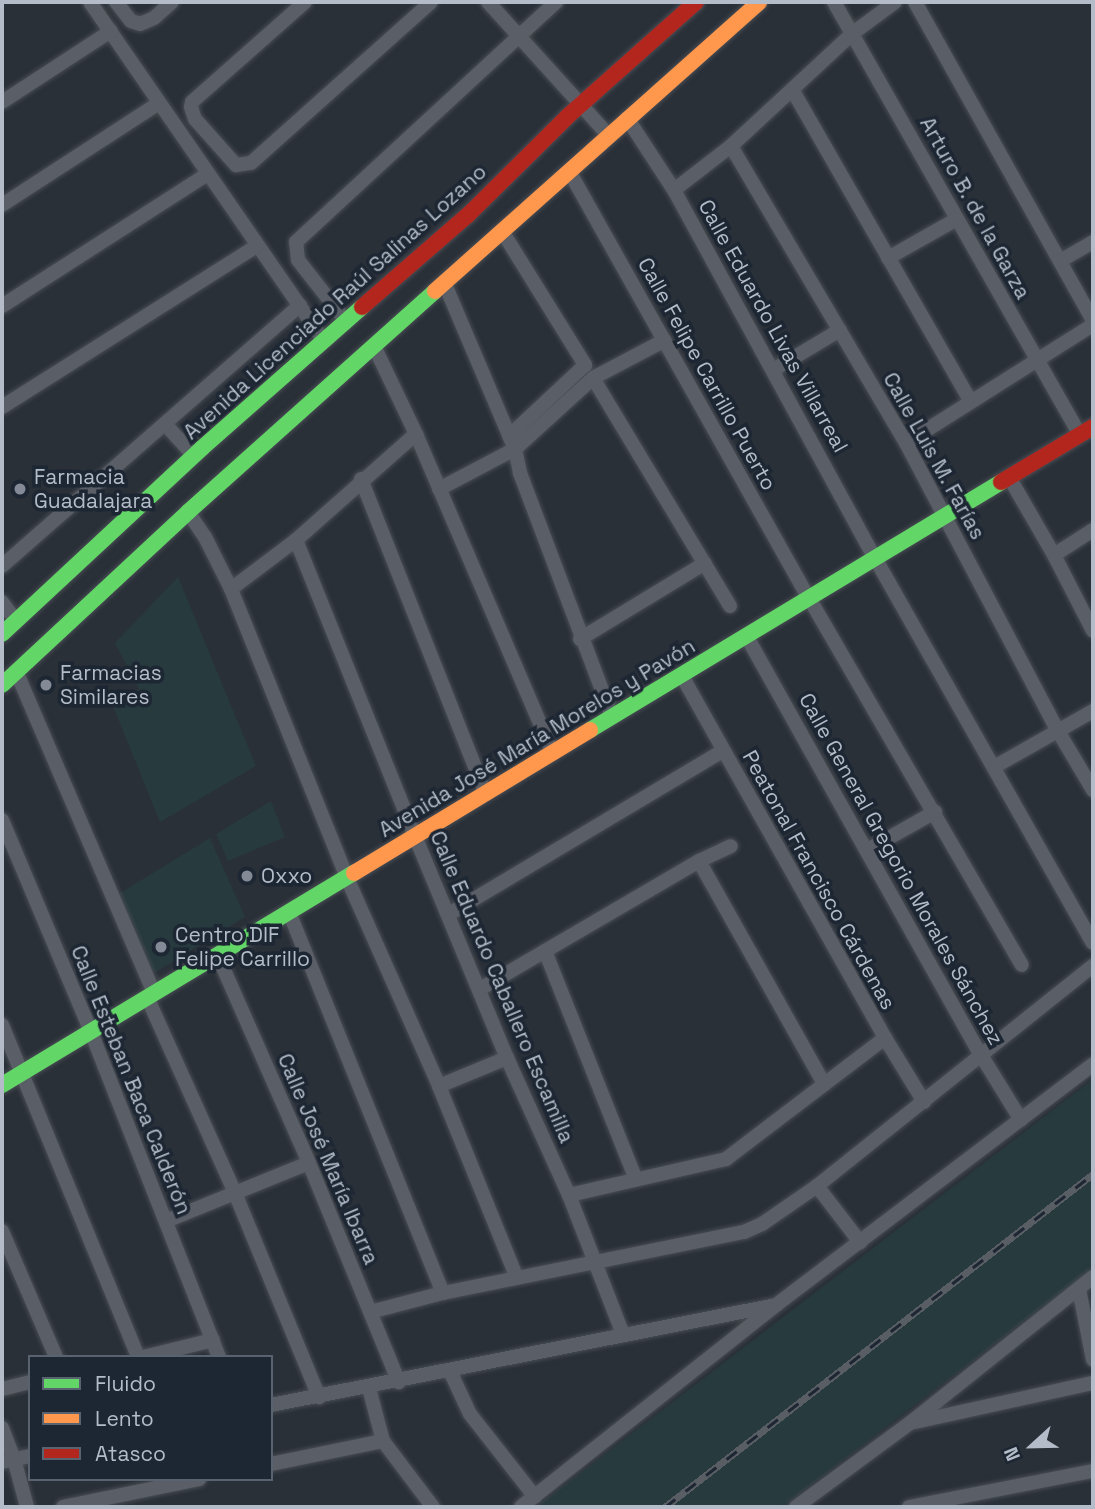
<!DOCTYPE html>
<meta charset="utf-8">
<style>
body{margin:0}
#map{position:relative;width:1095px;height:1509px;overflow:hidden;background:#2a3038;font-family:"Space Grotesk",sans-serif}
div>[style]{position:absolute}
.green>*{inset:0;background:#273a3e}
.roads{filter:drop-shadow(0 0 2px #484c53) drop-shadow(0 0 2px #484c53)}
.street>*{height:14px;margin:-7px;padding:0 7px;transform-origin:7px;border-radius:7px;background:#5a5e66}
.fast>*{height:16px;margin:-8px;padding:0 8px;transform-origin:8px;border-radius:8px;background:#63d668}
.slow>*{height:16px;margin:-8px;padding:0 8px;transform-origin:8px;border-radius:8px;background:#ff974d}
.jam>*{height:16px;margin:-8px;padding:0 8px;transform-origin:8px;border-radius:8px;background:#b3261e}
.rail>*{height:7px;margin-top:-3.5px;transform-origin:0;background:repeating-linear-gradient(90deg,#1d2633 0 13px,#595d64 0 26px);box-sizing:border-box;border-block:2px solid #595d64}
.dots>*{width:19px;height:19px;translate:-50% -50%;box-sizing:border-box;border:4px solid #1d2633;border-radius:50%}
span{translate:-50% -50%;white-space:nowrap;text-align:center;line-height:1.15;-webkit-text-stroke:7px #1d2633;paint-order:stroke}
.street-label{font-size:21px;color:#b4bcc9}
.poi-label{font-size:21px;color:#b4bcc9}
.left{translate:0 -50%;text-align:left}
.frame{position:absolute;inset:0;border:4px solid #b4bcc9;pointer-events:none}
.legend{position:absolute;left:28px;top:1355px;width:245px;height:126px;box-sizing:border-box;background:#1d2633;border:2px solid #59626f;margin:0;padding:9px 12px;list-style:none;font-size:21px;color:#b4bcc9}
.legend li{display:flex;align-items:center;gap:14px;height:35px}
.legend b{width:35px;border:2px solid #59626f}
.north{position:absolute;left:997px;top:1411px;width:70px;height:70px;-webkit-text-stroke:5px #1d2633;paint-order:stroke;rotate:248deg;font-size:19px;font-weight:700;line-height:28px;text-align:center;color:#b4bcc9}
.north::after{content:'';display:block;margin:auto;width:24px;height:32px;background:#b4bcc9;clip-path:polygon(50% 0,100% 100%,50% 72%,0 100%)}
</style>
<div id="map">
<div class="green">
<i style="clip-path:polygon(178px 577px,256px 766px,160px 822px,111px 701px,139px 689px,115px 643px)"></i>
<i style="clip-path:polygon(271px 801px,285px 837px,228px 861px,216px 834px)"></i>
<i style="clip-path:polygon(210px 838px,245px 917px,151px 975px,117px 895px)"></i>
<i style="clip-path:polygon(1093px 1079px,1093px 1268px,782px 1507px,536px 1507px)"></i>
</div>
<div class="roads">
<div class="street">
<i style="left:90px;top:2px;width:411px;rotate:55.4deg"></i>
<i style="left:116px;top:2px;width:24px;rotate:52deg"></i>
<i style="left:131px;top:21px;width:9px;rotate:18deg"></i>
<i style="left:140px;top:24px;width:15px;rotate:-23deg"></i>
<i style="left:154px;top:18px;width:24px;rotate:-42deg"></i>
<i style="left:305px;top:2px;width:151px;rotate:138.5deg"></i>
<i style="left:192px;top:102px;width:5px;rotate:101deg"></i>
<i style="left:191px;top:107px;width:13px;rotate:72deg"></i>
<i style="left:195px;top:119px;width:62px;rotate:48.3deg"></i>
<i style="left:236px;top:165px;width:15px;rotate:-8deg"></i>
<i style="left:251px;top:163px;width:241px;rotate:-41.8deg"></i>
<i style="left:488px;top:2px;width:179px;rotate:47.9deg"></i>
<i style="left:834px;top:2px;width:498px;rotate:60.4deg"></i>
<i style="left:915px;top:2px;width:365px;rotate:60.8deg"></i>
<i style="left:793px;top:91px;width:358px;rotate:60.2deg"></i>
<i style="left:2px;top:102px;width:130px;rotate:-33.1deg"></i>
<i style="left:627px;top:118px;width:86px;rotate:56.9deg"></i>
<i style="left:674px;top:190px;width:419px;rotate:61.4deg"></i>
<i style="left:875px;top:558px;width:442px;rotate:60.5deg"></i>
<i style="left:731px;top:146px;width:345px;rotate:59.5deg"></i>
<i style="left:906px;top:443px;width:326px;rotate:62.2deg"></i>
<i style="left:1058px;top:731px;width:69px;rotate:59.3deg"></i>
<i style="left:569px;top:171px;width:490px;rotate:60.7deg"></i>
<i style="left:809px;top:598px;width:424px;rotate:59.9deg"></i>
<i style="left:674px;top:190px;width:72px;rotate:-37.7deg"></i>
<i style="left:731px;top:146px;width:166px;rotate:-42.8deg"></i>
<i style="left:853px;top:33px;width:52px;rotate:-36.4deg"></i>
<i style="left:2px;top:205px;width:187px;rotate:-33deg"></i>
<i style="left:502px;top:231px;width:158px;rotate:58.2deg"></i>
<i style="left:585px;top:365px;width:104px;rotate:136.9deg"></i>
<i style="left:888px;top:258px;width:79px;rotate:-29.5deg"></i>
<i style="left:1060px;top:261px;width:38px;rotate:-30deg"></i>
<i style="left:444px;top:282px;width:181px;rotate:67deg"></i>
<i style="left:515px;top:449px;width:25px;rotate:78deg"></i>
<i style="left:520px;top:473px;width:260px;rotate:69.3deg"></i>
<i style="left:2px;top:306px;width:245px;rotate:-32.7deg"></i>
<i style="left:345px;top:320px;width:76px;rotate:-128.1deg"></i>
<i style="left:298px;top:260px;width:18px;rotate:-96deg"></i>
<i style="left:296px;top:242px;width:354px;rotate:-42.7deg"></i>
<i style="left:374px;top:346px;width:98px;rotate:64.5deg"></i>
<i style="left:416px;top:434px;width:346px;rotate:66.8deg"></i>
<i style="left:773px;top:370px;width:78px;rotate:-30.8deg"></i>
<i style="left:593px;top:378px;width:266px;rotate:59deg"></i>
<i style="left:2px;top:407px;width:302px;rotate:-32.3deg"></i>
<i style="left:166px;top:425px;width:42px;rotate:47.9deg"></i>
<i style="left:906px;top:443px;width:221px;rotate:-32.3deg"></i>
<i style="left:1009px;top:477px;width:90px;rotate:60deg"></i>
<i style="left:1054px;top:555px;width:85px;rotate:62.8deg"></i>
<i style="left:361px;top:479px;width:337px;rotate:68.4deg"></i>
<i style="left:439px;top:489px;width:86px;rotate:-27.8deg"></i>
<i style="left:515px;top:449px;width:105px;rotate:-42.3deg"></i>
<i style="left:593px;top:378px;width:81px;rotate:-27.8deg"></i>
<i style="left:188px;top:512px;width:30px;rotate:56deg"></i>
<i style="left:205px;top:537px;width:58px;rotate:63.4deg"></i>
<i style="left:231px;top:589px;width:311px;rotate:68.1deg"></i>
<i style="left:347px;top:878px;width:227px;rotate:66.1deg"></i>
<i style="left:439px;top:1086px;width:207px;rotate:67.9deg"></i>
<i style="left:296px;top:540px;width:319px;rotate:68.1deg"></i>
<i style="left:415px;top:836px;width:240px;rotate:67.5deg"></i>
<i style="left:507px;top:1058px;width:150px;rotate:65.7deg"></i>
<i style="left:569px;top:1195px;width:149px;rotate:68.8deg"></i>
<i style="left:1054px;top:555px;width:46px;rotate:-32.7deg"></i>
<i style="left:2px;top:566px;width:396px;rotate:-41.2deg"></i>
<i style="left:231px;top:589px;width:81px;rotate:-37deg"></i>
<i style="left:296px;top:540px;width:160px;rotate:-41.5deg"></i>
<i style="left:2px;top:602px;width:24px;rotate:54deg"></i>
<i style="left:747px;top:637px;width:479px;rotate:60.8deg"></i>
<i style="left:981px;top:1055px;width:76px;rotate:58.4deg"></i>
<i style="left:580px;top:639px;width:146px;rotate:-31.3deg"></i>
<i style="left:16px;top:671px;width:350px;rotate:66.8deg"></i>
<i style="left:682px;top:676px;width:415px;rotate:60.7deg"></i>
<i style="left:885px;top:1038px;width:75px;rotate:58.6deg"></i>
<i style="left:994px;top:767px;width:114px;rotate:-29.5deg"></i>
<i style="left:2px;top:820px;width:230px;rotate:67.2deg"></i>
<i style="left:91px;top:1032px;width:349px;rotate:68.5deg"></i>
<i style="left:869px;top:849px;width:76px;rotate:-29.3deg"></i>
<i style="left:699px;top:861px;width:256px;rotate:60.7deg"></i>
<i style="left:289px;top:912px;width:411px;rotate:68deg"></i>
<i style="left:449px;top:914px;width:318px;rotate:-30.8deg"></i>
<i style="left:545px;top:951px;width:243px;rotate:68.3deg"></i>
<i style="left:217px;top:954px;width:228px;rotate:66.2deg"></i>
<i style="left:309px;top:1163px;width:237px;rotate:67.7deg"></i>
<i style="left:480px;top:989px;width:254px;rotate:-30.3deg"></i>
<i style="left:699px;top:861px;width:35px;rotate:-25deg"></i>
<i style="left:147px;top:997px;width:215px;rotate:65.8deg"></i>
<i style="left:235px;top:1193px;width:221px;rotate:67.6deg"></i>
<i style="left:2px;top:1025px;width:359px;rotate:67.7deg"></i>
<i style="left:439px;top:1086px;width:74px;rotate:-22.4deg"></i>
<i style="left:817px;top:1186px;width:71px;rotate:52.5deg"></i>
<i style="left:569px;top:1195px;width:161px;rotate:-12.9deg"></i>
<i style="left:726px;top:1159px;width:200px;rotate:-37.3deg"></i>
<i style="left:166px;top:1221px;width:154px;rotate:-22.1deg"></i>
<i style="left:2px;top:1231px;width:137px;rotate:66.8deg"></i>
<i style="left:1079px;top:1289px;width:72px;rotate:78.8deg"></i>
<i style="left:370px;top:1312px;width:75px;rotate:-14.6deg"></i>
<i style="left:443px;top:1293px;width:307px;rotate:-11.5deg"></i>
<i style="left:744px;top:1232px;width:20px;rotate:-24deg"></i>
<i style="left:762px;top:1224px;width:67px;rotate:-34.6deg"></i>
<i style="left:817px;top:1186px;width:353px;rotate:-38.6deg"></i>
<i style="left:144px;top:1357px;width:71px;rotate:-13.8deg"></i>
<i style="left:450px;top:1371px;width:47px;rotate:65.1deg"></i>
<i style="left:470px;top:1414px;width:105px;rotate:51.9deg"></i>
<i style="left:369px;top:1388px;width:55px;rotate:75.2deg"></i>
<i style="left:383px;top:1441px;width:83px;rotate:52.9deg"></i>
<i style="left:2px;top:1389px;width:29px;rotate:-14deg"></i>
<i style="left:271px;top:1405px;width:515px;rotate:-11.2deg"></i>
<i style="left:776px;top:1305px;width:398px;rotate:-37.2deg"></i>
<i style="left:915px;top:1422px;width:182px;rotate:-12.4deg"></i>
<i style="left:2px;top:1428px;width:33px;rotate:69deg"></i>
<i style="left:14px;top:1459px;width:50px;rotate:74.8deg"></i>
<i style="left:2px;top:1462px;width:29px;rotate:-12deg"></i>
<i style="left:271px;top:1464px;width:114px;rotate:-11.6deg"></i>
<i style="left:63px;top:1507px;width:139px;rotate:-11.6deg"></i>
<i style="left:521px;top:1507px;width:324px;rotate:-38.4deg"></i>
<i style="left:796px;top:1507px;width:142px;rotate:-36.4deg"></i>
<i style="left:910px;top:1423px;width:234px;rotate:-38.6deg"></i>
<i style="left:909px;top:1507px;width:187px;rotate:-11.1deg"></i>
</div>
<div class="fast">
<i style="left:2px;top:634px;width:273px;rotate:-42.9deg"></i>
<i style="left:202px;top:448px;width:213px;rotate:-41.4deg"></i>
<i style="left:2px;top:685px;width:254px;rotate:-42.9deg"></i>
<i style="left:188px;top:512px;width:331px;rotate:-41.8deg"></i>
<i style="left:590px;top:730px;width:480px;rotate:-31.1deg"></i>
<i style="left:2px;top:1085px;width:411px;rotate:-31.1deg"></i>
</div>
<div class="slow">
<i style="left:435px;top:291px;width:434px;rotate:-41.7deg"></i>
<i style="left:354px;top:873px;width:276px;rotate:-31.2deg"></i>
</div>
<div class="jam">
<i style="left:362px;top:307px;width:140px;rotate:-41deg"></i>
<i style="left:468px;top:215px;width:141px;rotate:-44.7deg"></i>
<i style="left:568px;top:116px;width:171px;rotate:-41.7deg"></i>
<i style="left:1001px;top:482px;width:107px;rotate:-30.9deg"></i>
</div>
</div>
<div class="rail">
<i style="left:665px;top:1507px;width:542px;rotate:-37.88deg"></i>
</div>
<div class="dots">
<i style="left:20px;top:489px;background:#848b96"></i>
<i style="left:46px;top:685px;background:#848b96"></i>
<i style="left:247px;top:876px;background:#848b96"></i>
<i style="left:161px;top:947px;background:#848b96"></i>
</div>
<div class="street-label">
<span style="left:975px;top:208px;rotate:61deg">Arturo B. de la Garza</span>
<span style="left:335px;top:302px;rotate:-42deg">Avenida Licenciado Raúl Salinas Lozano</span>
<span style="left:773px;top:326px;rotate:61deg">Calle Eduardo Livas Villarreal</span>
<span style="left:707px;top:374px;rotate:61deg">Calle Felipe Carrillo Puerto</span>
<span style="left:934px;top:456px;rotate:61deg">Calle Luis M. Farías</span>
<span style="left:537px;top:738px;rotate:-31deg">Avenida José María Morelos y Pavón</span>
<span style="left:901px;top:869px;rotate:61deg">Calle General Gregorio Morales Sánchez</span>
<span style="left:819px;top:880px;rotate:61deg">Peatonal Francisco Cárdenas</span>
<span style="left:502px;top:987px;rotate:67deg">Calle Eduardo Caballero Escamilla</span>
<span style="left:131px;top:1080px;rotate:68deg">Calle Esteban Baca Calderón</span>
<span style="left:328px;top:1159px;rotate:67deg">Calle José María Ibarra</span>
</div>
<div class="poi-label">
<span class="left" style="left:34px;top:489px">Farmacia<br>Guadalajara</span>
<span class="left" style="left:60px;top:685px">Farmacias<br>Similares</span>
<span class="left" style="left:261px;top:876px">Oxxo</span>
<span class="left" style="left:175px;top:947px">Centro DIF<br>Felipe Carrillo</span>
</div>
<div class="frame"></div>
<ul class="legend">
<li><b style="height:9px;background:#63d668"></b>Fluido</li>
<li><b style="height:9px;background:#ff974d"></b>Lento</li>
<li><b style="height:9px;background:#b3261e"></b>Atasco</li>
</ul>
<div class="north">N</div>
</div>
